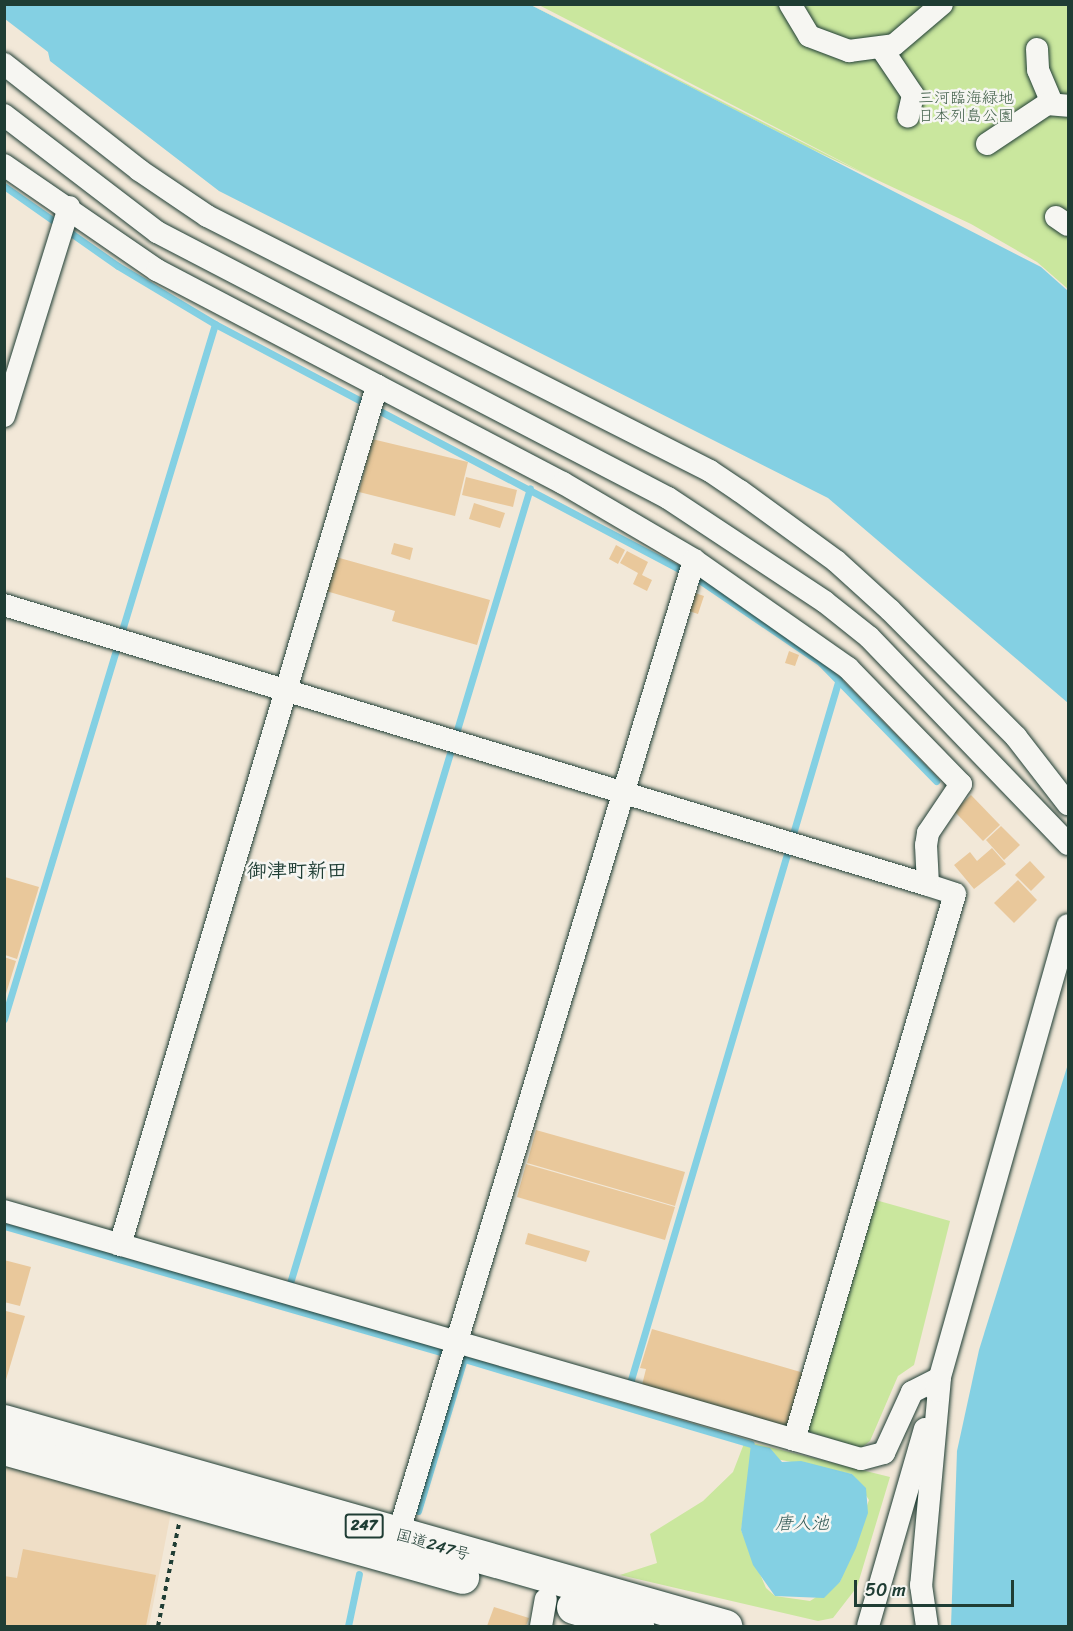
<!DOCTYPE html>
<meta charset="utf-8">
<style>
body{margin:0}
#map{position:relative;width:1073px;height:1631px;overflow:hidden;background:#f2e8d8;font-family:Sriracha,"Klee One",sans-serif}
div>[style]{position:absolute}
.built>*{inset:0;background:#efdec6}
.green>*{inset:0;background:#cae79e}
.water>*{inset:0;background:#84d0e3}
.pier>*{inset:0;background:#f2e8d8}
.stream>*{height:7px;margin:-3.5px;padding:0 3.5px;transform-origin:3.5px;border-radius:3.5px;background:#84d0e3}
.building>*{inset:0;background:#e9c89b}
.path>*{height:4px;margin-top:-2px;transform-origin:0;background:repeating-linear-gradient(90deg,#1f3d34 0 4.5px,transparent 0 9px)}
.roads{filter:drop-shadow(0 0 2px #1f3d34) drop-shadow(0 0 2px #1f3d34)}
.minor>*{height:22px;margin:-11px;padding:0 11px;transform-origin:11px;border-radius:11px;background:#f6f6f2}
.highway>*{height:33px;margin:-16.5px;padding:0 16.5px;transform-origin:16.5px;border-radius:16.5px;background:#f6f6f2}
span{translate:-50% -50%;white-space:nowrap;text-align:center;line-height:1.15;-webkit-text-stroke:5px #f6f6f2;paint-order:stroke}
.shield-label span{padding:2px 4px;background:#f6f6f2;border:2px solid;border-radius:4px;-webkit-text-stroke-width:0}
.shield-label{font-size:15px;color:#1f3d34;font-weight:700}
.park-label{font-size:16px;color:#415f49}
.street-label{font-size:16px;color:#1f3d34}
.water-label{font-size:18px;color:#335a57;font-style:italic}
.quarter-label{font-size:20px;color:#1f3d34;font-weight:700}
.frame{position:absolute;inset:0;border:6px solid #1f3d34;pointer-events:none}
.scale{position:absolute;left:854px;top:1580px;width:160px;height:27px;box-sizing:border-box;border:3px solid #1f3d34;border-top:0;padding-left:8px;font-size:18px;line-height:21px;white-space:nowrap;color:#1f3d34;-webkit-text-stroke:4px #f6f6f2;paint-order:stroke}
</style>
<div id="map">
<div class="built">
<i style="clip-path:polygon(4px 1464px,171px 1512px,149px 1626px,5px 1626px)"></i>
</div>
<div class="green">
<i style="clip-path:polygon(531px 5px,1068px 5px,1068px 289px,1037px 262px,971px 224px,807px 147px)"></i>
<i style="clip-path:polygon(872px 1199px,950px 1221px,914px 1365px,898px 1376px,870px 1441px,861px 1448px,807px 1431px)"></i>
<i style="clip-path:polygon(evenodd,745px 1441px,890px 1477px,857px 1587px,833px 1618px,818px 1621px,620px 1575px,657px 1563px,650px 1534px,703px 1501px,733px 1472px,745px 1441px,776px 1459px,852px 1474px,869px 1500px,840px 1582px,810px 1601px,775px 1596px,766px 1588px,741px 1530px,749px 1483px,776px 1459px)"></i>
</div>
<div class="water">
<i style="clip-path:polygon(4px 5px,531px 5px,1041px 267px,1068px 291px,1068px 703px,828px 498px,219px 191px,50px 61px,48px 52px,5px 19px)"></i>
<i style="clip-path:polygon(1068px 1064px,1068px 1626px,951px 1626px,957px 1451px,979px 1350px)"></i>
<i style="clip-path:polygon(751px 1444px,770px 1448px,782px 1462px,801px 1461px,852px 1474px,866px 1488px,868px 1513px,856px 1548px,840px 1582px,824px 1598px,775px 1596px,753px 1565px,741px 1530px)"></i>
</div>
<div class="pier">
<i style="clip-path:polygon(537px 4px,808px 144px,881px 182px,531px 5px)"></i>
</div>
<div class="stream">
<i style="left:4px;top:186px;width:139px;rotate:35.1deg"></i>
<i style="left:118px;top:266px;width:113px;rotate:30.9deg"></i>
<i style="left:215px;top:324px;width:546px;rotate:27.83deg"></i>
<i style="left:698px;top:579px;width:149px;rotate:34.3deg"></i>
<i style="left:821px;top:663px;width:165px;rotate:45.7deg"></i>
<i style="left:4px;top:1019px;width:726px;rotate:-73.11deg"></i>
<i style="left:4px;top:1226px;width:455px;rotate:16.1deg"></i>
<i style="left:290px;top:1283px;width:830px;rotate:-73.2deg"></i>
<i style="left:630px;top:1383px;width:734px;rotate:-73.47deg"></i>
<i style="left:418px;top:1511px;width:159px;rotate:-73.2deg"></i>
<i style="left:464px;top:1359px;width:299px;rotate:16.5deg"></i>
<i style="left:348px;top:1626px;width:53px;rotate:-78.1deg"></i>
</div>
<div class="building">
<i style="clip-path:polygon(372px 439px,468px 462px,455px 516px,359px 492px)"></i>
<i style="clip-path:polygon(466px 477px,517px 490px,513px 507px,462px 495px)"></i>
<i style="clip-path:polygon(474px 503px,505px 513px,500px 528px,469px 519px)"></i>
<i style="clip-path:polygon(394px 543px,413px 548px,410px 560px,391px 554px)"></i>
<i style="clip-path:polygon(616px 545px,625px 550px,618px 564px,609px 559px)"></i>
<i style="clip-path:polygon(627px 551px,648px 562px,642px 575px,652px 580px,647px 591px,633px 584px,638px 573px,620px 563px)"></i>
<i style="clip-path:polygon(336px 557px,490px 600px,477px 645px,392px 621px,395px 611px,326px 591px)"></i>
<i style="clip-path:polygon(695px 593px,704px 596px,698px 614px,689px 611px)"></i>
<i style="clip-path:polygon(789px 651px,799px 655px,795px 666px,785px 663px)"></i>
<i style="clip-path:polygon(971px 795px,1000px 825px,983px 841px,954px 811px)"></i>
<i style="clip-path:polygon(1001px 826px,1020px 845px,1004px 860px,986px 840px)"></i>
<i style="clip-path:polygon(992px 848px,1006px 864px,974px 889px,954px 865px,970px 852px,977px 861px)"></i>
<i style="clip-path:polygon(1030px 861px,1045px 877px,1031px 891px,1015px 875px)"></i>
<i style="clip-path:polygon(5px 877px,39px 887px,17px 959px,5px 955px)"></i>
<i style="clip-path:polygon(1018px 880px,1037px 900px,1014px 923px,994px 903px)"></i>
<i style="clip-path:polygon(4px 957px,16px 961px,5px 997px,4px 997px)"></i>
<i style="clip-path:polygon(536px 1130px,685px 1172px,675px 1206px,527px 1163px)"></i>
<i style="clip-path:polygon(526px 1164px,675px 1207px,665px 1240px,517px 1197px)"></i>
<i style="clip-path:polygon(528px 1233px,590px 1251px,586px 1262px,525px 1244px)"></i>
<i style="clip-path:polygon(4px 1260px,31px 1267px,20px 1306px,4px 1302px)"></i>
<i style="clip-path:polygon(6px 1311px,25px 1316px,5px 1383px,4px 1315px)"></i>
<i style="clip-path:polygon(652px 1329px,804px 1373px,788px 1427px,642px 1385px,646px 1369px,640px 1368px)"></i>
<i style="clip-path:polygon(23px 1549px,156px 1575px,146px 1626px,4px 1626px,4px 1576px,17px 1578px)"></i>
<i style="clip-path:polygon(494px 1607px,529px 1618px,526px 1626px,487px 1626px)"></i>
</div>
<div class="path">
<i style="left:158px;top:1626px;width:104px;rotate:-78.4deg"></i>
</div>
<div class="roads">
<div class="minor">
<i style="left:790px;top:4px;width:37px;rotate:59deg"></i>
<i style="left:809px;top:36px;width:43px;rotate:20.6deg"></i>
<i style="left:849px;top:51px;width:45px;rotate:-7.6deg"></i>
<i style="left:894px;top:45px;width:63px;rotate:-40.5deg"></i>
<i style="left:882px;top:49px;width:55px;rotate:56deg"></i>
<i style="left:913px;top:95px;width:22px;rotate:103deg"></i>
<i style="left:1037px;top:49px;width:21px;rotate:87deg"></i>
<i style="left:1038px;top:70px;width:36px;rotate:67deg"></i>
<i style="left:4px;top:64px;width:172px;rotate:38.1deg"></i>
<i style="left:139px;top:170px;width:82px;rotate:34.1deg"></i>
<i style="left:207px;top:216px;width:564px;rotate:26.88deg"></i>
<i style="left:710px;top:471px;width:36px;rotate:34deg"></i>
<i style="left:740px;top:491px;width:119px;rotate:36.1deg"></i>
<i style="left:836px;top:561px;width:73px;rotate:42.2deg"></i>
<i style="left:890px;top:610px;width:179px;rotate:45.2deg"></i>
<i style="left:1016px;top:737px;width:85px;rotate:52.2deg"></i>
<i style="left:4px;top:115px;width:193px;rotate:37.4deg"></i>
<i style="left:157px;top:232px;width:576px;rotate:27.5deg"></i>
<i style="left:668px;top:498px;width:188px;rotate:33.5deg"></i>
<i style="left:825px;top:602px;width:56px;rotate:38.5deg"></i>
<i style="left:869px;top:637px;width:287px;rotate:46.1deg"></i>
<i style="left:987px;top:144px;width:72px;rotate:-33.7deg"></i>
<i style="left:1047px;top:104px;width:21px;rotate:5deg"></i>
<i style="left:4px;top:165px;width:186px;rotate:34.5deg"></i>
<i style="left:157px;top:270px;width:458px;rotate:27.7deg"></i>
<i style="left:563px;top:483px;width:152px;rotate:30.4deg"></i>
<i style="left:694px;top:560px;width:188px;rotate:35deg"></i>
<i style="left:848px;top:668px;width:162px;rotate:45.8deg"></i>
<i style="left:961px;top:784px;width:59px;rotate:124deg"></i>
<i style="left:928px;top:833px;width:12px;rotate:99deg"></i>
<i style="left:926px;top:845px;width:40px;rotate:87.1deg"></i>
<i style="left:928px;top:885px;width:28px;rotate:18deg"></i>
<i style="left:955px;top:894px;width:569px;rotate:106.43deg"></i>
<i style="left:1056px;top:217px;width:14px;rotate:34deg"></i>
<i style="left:4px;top:416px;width:219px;rotate:-72.7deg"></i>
<i style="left:4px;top:605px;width:965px;rotate:16.86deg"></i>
<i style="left:4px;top:1211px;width:892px;rotate:16.14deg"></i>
<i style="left:861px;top:1459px;width:24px;rotate:-15deg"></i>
<i style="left:884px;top:1453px;width:67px;rotate:-65.3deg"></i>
<i style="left:912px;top:1392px;width:31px;rotate:-27deg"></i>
<i style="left:940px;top:1378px;width:208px;rotate:95.2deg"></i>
<i style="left:921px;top:1585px;width:41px;rotate:81.7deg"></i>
<i style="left:120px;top:1245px;width:897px;rotate:-73.34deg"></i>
<i style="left:936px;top:1391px;width:484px;rotate:-74.2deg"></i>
<i style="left:398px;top:1535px;width:1019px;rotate:-73.11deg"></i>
<i style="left:541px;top:1626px;width:27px;rotate:-80deg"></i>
<i style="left:868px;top:1626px;width:205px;rotate:-73.9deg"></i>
</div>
<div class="highway">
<i style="left:4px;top:1421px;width:750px;rotate:15.87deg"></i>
<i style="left:4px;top:1448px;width:476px;rotate:15.7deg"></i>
<i style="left:573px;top:1607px;width:67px;rotate:16.5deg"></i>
</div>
</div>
<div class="shield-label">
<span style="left:364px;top:1526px">247</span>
</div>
<div class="park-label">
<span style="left:966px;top:107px">三河臨海緑地<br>日本列島公園</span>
</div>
<div class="street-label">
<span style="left:433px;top:1545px;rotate:16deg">国道247号</span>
</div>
<div class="water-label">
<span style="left:802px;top:1523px">唐人池</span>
</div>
<div class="quarter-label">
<span style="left:297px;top:870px">御津町新田</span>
</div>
<div class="frame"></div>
<div class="scale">50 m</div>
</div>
